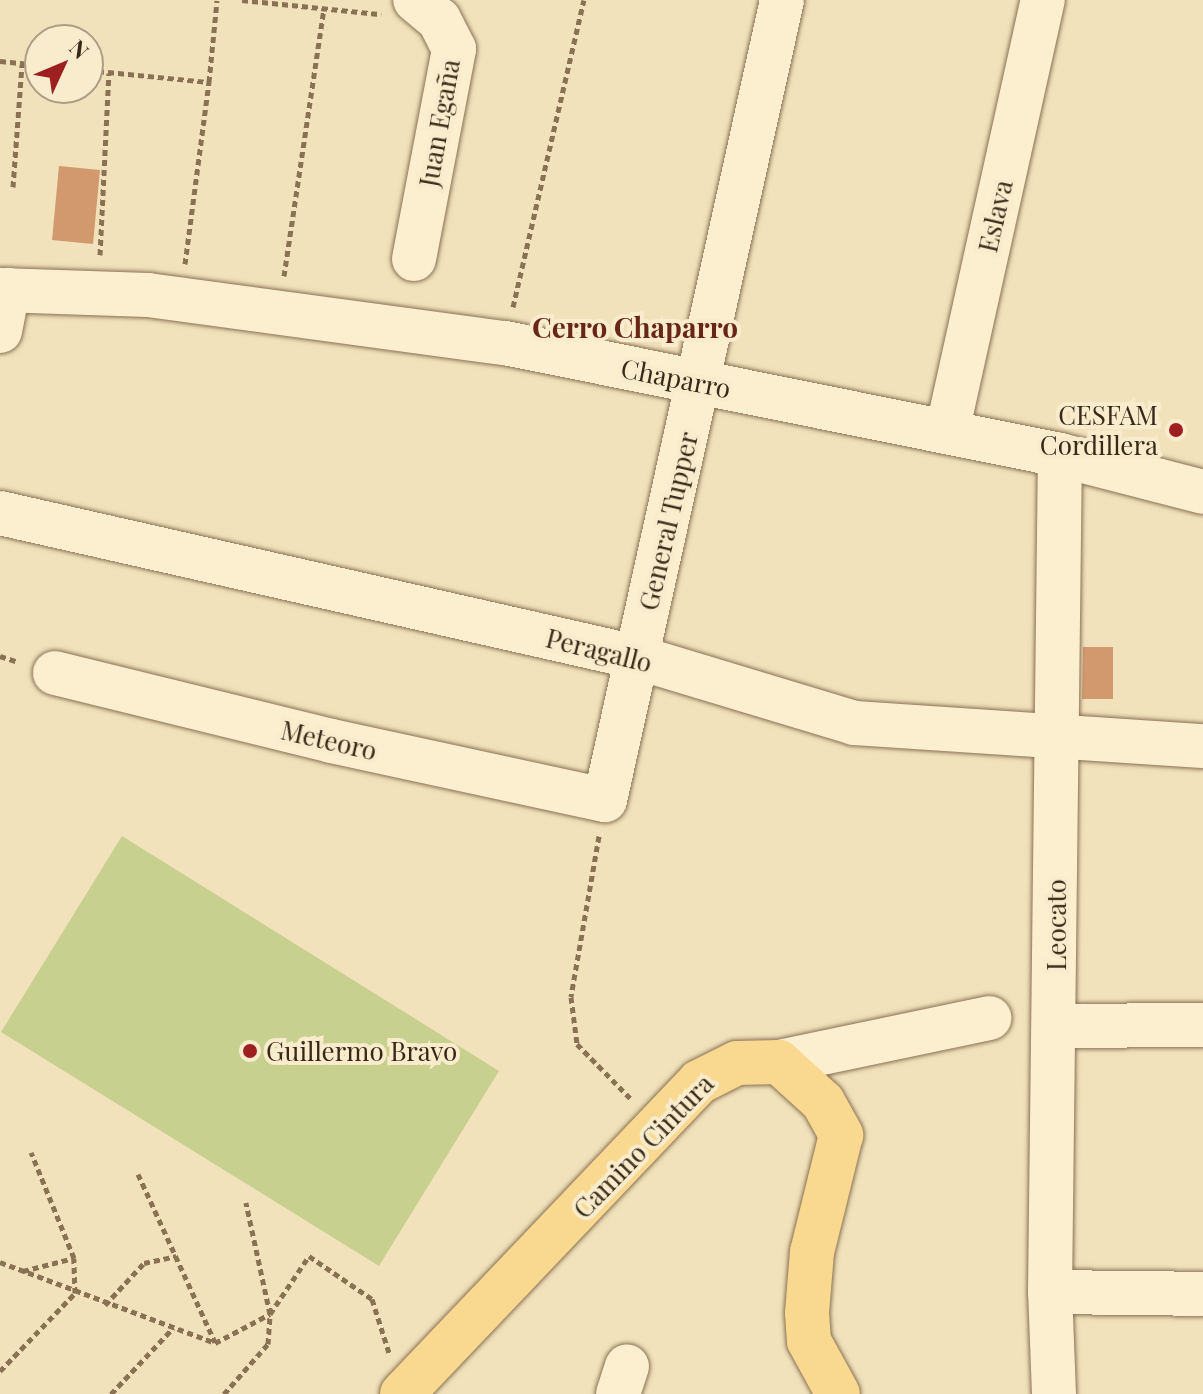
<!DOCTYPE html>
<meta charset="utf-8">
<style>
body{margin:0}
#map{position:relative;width:1203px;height:1394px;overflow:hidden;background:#f1e2bb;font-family:"Playfair Display",serif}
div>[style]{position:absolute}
.green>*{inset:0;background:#c8d08f}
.building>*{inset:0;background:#d3996e}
.path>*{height:5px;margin-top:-2.5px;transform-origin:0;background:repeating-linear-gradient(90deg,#8a7154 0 6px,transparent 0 10px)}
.roads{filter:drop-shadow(0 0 2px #8a7154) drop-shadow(0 0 2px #8a7154)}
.minor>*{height:44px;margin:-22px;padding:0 22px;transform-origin:22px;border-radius:22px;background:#fcefcf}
.major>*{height:44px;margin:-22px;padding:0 22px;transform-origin:22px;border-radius:22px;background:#f9d98f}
.dots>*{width:22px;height:22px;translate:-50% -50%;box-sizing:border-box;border:4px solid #f8eccc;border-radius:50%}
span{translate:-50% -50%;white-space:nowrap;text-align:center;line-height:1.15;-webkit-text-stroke:8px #f8eccc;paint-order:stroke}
.street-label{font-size:26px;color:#38291a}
.poi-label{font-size:26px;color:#38291a}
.right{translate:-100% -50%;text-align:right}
.left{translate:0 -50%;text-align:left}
.neighbourhood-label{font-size:28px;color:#682716;font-weight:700}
.north{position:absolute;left:24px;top:24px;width:80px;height:80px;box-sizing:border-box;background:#f8eccc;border:2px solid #ab9e85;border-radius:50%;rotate:46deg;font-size:22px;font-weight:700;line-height:32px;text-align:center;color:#38291a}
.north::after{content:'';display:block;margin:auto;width:28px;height:36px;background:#9e1f1f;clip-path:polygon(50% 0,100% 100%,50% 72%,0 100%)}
</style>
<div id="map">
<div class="green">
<i style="clip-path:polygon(122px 836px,499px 1071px,379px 1266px,1px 1032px)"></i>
</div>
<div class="building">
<i style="clip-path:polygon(59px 166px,100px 170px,93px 244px,52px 240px)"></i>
<i style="clip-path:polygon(1083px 647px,1113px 647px,1113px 699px,1082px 699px)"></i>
</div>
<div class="path">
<i style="left:242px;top:0;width:140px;rotate:5.8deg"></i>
<i style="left:0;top:61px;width:40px;rotate:5.7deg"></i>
<i style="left:88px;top:70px;width:122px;rotate:5.7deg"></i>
<i style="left:209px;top:82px;width:82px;rotate:-84.4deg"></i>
<i style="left:13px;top:187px;width:123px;rotate:-85.8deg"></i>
<i style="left:100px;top:255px;width:182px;rotate:-87.2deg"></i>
<i style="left:185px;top:264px;width:184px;rotate:-82.5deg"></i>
<i style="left:284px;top:276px;width:271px;rotate:-81.5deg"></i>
<i style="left:513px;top:307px;width:315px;rotate:-77deg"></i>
<i style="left:0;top:656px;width:19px;rotate:18deg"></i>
<i style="left:599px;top:836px;width:163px;rotate:99.9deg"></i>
<i style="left:571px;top:997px;width:47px;rotate:82.7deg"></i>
<i style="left:577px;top:1044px;width:76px;rotate:45.5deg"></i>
<i style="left:138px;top:1174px;width:185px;rotate:65.4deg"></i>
<i style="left:0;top:1262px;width:230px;rotate:20.6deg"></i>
<i style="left:215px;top:1343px;width:62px;rotate:-27.8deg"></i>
<i style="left:270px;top:1314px;width:70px;rotate:-56.1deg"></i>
<i style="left:309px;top:1256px;width:76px;rotate:34.3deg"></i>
<i style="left:372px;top:1299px;width:57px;rotate:72.5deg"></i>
<i style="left:23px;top:1271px;width:53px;rotate:-14.3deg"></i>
<i style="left:74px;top:1258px;width:114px;rotate:-112.1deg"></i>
<i style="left:105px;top:1305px;width:57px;rotate:-47.1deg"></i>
<i style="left:144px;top:1263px;width:33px;rotate:-12deg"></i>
<i style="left:0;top:1371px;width:108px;rotate:-46.1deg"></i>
<i style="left:75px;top:1293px;width:35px;rotate:-92deg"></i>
<i style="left:111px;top:1394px;width:91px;rotate:-46.8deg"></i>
<i style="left:224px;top:1394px;width:67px;rotate:-48.7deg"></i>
<i style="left:268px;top:1344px;width:30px;rotate:-86deg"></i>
<i style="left:270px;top:1314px;width:114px;rotate:-102.2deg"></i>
</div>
<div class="roads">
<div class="minor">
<i style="left:414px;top:259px;width:214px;rotate:-79.2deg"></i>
<i style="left:454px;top:49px;width:33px;rotate:-117deg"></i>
<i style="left:439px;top:20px;width:31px;rotate:-140deg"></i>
<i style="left:0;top:290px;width:148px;rotate:1.9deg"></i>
<i style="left:148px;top:295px;width:360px;rotate:7.7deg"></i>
<i style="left:505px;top:343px;width:566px;rotate:11.41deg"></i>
<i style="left:1060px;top:455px;width:148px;rotate:14.5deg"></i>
<i style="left:0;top:331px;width:42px;rotate:-79deg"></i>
<i style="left:947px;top:432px;width:443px;rotate:-77.5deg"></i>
<i style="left:0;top:513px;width:652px;rotate:12.76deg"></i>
<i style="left:636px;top:657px;width:228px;rotate:16.8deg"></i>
<i style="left:854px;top:723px;width:350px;rotate:3.8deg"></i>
<i style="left:55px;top:673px;width:284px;rotate:13.8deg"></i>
<i style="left:331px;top:741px;width:280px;rotate:12.2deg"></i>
<i style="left:605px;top:800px;width:819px;rotate:-77.52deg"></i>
<i style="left:1057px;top:1026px;width:146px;rotate:-0.4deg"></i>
<i style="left:779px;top:1062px;width:215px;rotate:-11.8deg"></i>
<i style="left:1050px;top:1292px;width:153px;rotate:0.7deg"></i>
<i style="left:618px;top:1394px;width:29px;rotate:-72deg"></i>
<i style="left:1054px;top:1394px;width:102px;rotate:-92.2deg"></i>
<i style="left:1050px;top:1292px;width:837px;rotate:-89.32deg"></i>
</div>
<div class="major">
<i style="left:402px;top:1394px;width:431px;rotate:-46.4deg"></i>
<i style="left:699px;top:1082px;width:42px;rotate:-26.6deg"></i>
<i style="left:737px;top:1063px;width:42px;rotate:-1.4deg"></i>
<i style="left:779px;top:1062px;width:59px;rotate:42.3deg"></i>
<i style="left:823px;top:1102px;width:38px;rotate:61deg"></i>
<i style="left:841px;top:1135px;width:121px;rotate:103.9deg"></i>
<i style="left:812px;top:1252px;width:61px;rotate:94.7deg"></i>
<i style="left:807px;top:1313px;width:28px;rotate:86deg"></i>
<i style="left:809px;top:1341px;width:60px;rotate:61.3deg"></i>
</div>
</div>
<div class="dots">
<i style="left:1176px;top:430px;background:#9e1f1f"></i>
<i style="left:250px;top:1051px;background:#9e1f1f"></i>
</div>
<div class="street-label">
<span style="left:439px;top:123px;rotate:-80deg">Juan Egaña</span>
<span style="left:995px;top:216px;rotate:-77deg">Eslava</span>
<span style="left:676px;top:378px;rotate:11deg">Chaparro</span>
<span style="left:668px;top:521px;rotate:-77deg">General Tupper</span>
<span style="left:599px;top:650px;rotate:14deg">Peragallo</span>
<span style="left:329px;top:740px;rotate:13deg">Meteoro</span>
<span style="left:1056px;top:925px;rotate:-90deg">Leocato</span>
<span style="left:643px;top:1146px;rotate:-46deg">Camino Cintura</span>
</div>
<div class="poi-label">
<span class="right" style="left:1158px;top:430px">CESFAM<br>Cordillera</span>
<span class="left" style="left:266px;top:1051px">Guillermo Bravo</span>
</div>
<div class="neighbourhood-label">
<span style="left:635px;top:327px">Cerro Chaparro</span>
</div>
<div class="north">N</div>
</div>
